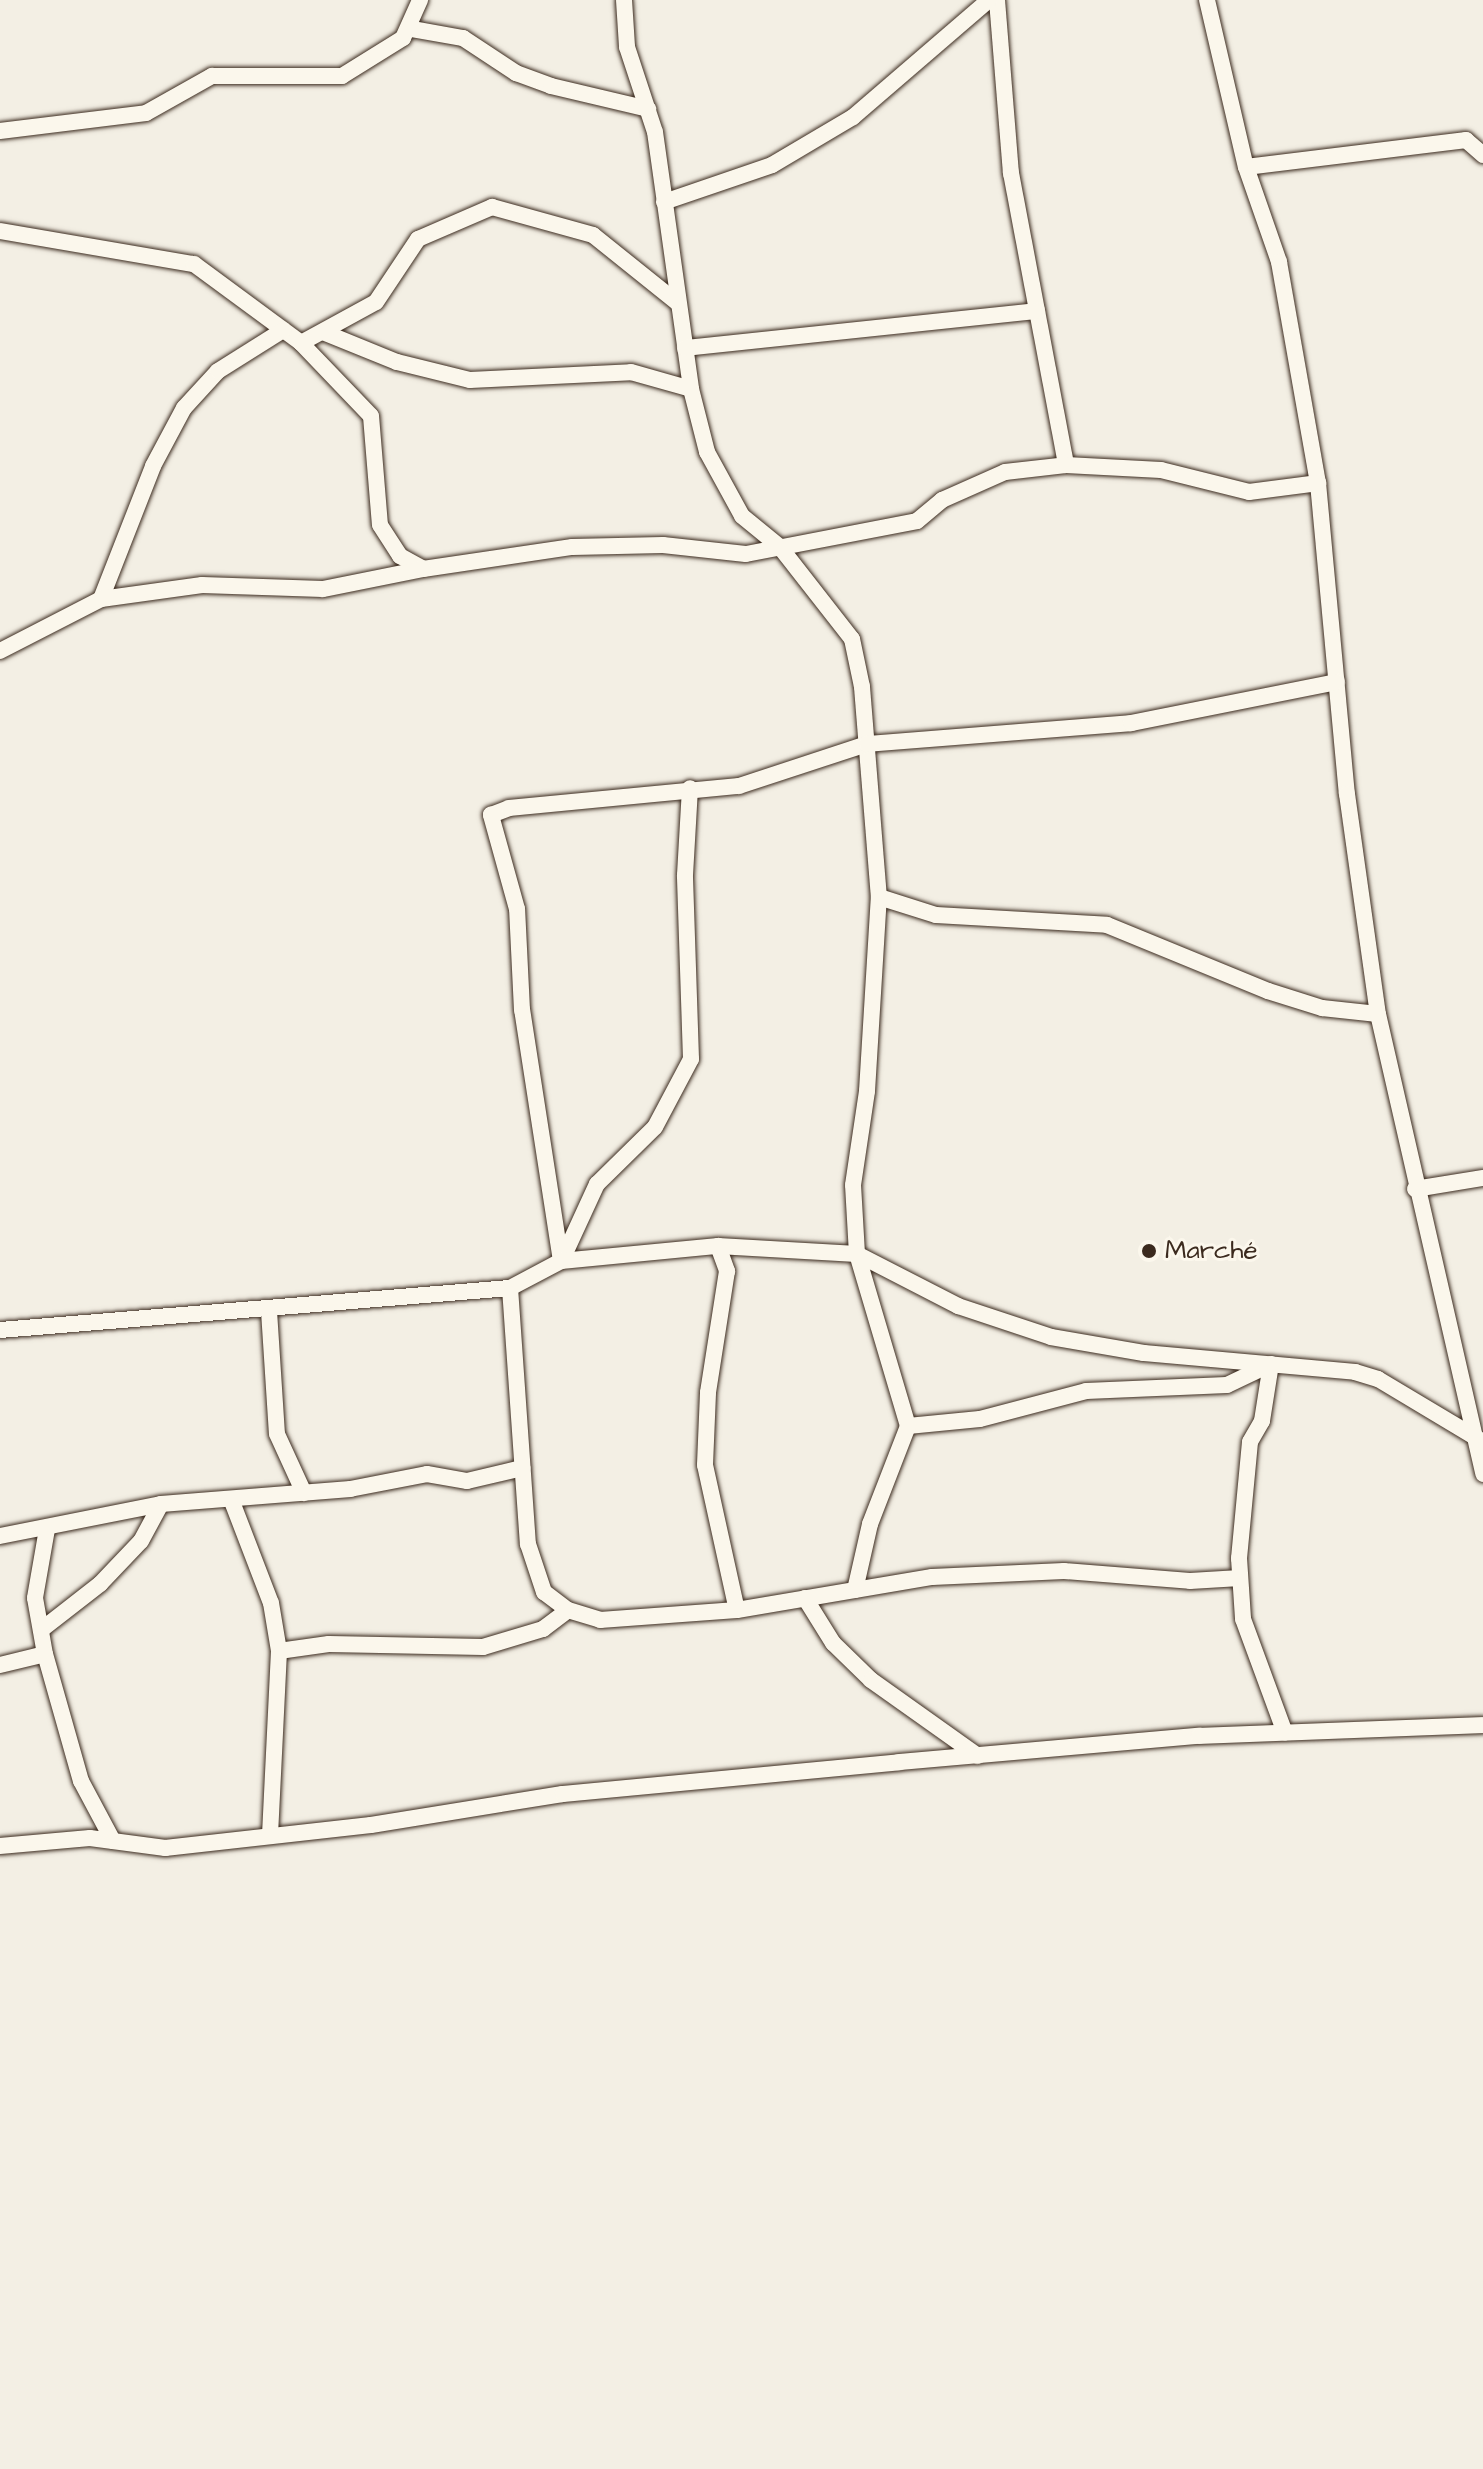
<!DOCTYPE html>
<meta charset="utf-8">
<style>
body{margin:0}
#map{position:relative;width:1483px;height:2469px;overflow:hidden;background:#f3efe4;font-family:"Architects Daughter",sans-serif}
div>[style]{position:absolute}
.roads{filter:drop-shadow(0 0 2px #3b2a1e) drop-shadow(0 0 2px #3b2a1e)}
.minor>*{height:16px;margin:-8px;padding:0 8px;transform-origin:8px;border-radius:8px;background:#fbf7ec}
.dots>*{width:22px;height:22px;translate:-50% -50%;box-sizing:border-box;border:4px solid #fbf7ec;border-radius:50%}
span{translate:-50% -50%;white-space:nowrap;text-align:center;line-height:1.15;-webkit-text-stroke:6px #fbf7ec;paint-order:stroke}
.poi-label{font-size:26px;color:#3b2a1e}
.left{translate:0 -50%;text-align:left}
</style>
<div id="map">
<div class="roads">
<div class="minor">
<i style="left:624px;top:0;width:47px;rotate:86.3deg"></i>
<i style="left:627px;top:47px;width:89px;rotate:71.8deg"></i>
<i style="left:655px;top:132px;width:260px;rotate:82deg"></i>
<i style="left:691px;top:389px;width:65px;rotate:75.7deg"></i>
<i style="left:707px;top:452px;width:73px;rotate:61.3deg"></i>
<i style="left:742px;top:516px;width:49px;rotate:39.2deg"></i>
<i style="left:780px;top:547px;width:117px;rotate:52deg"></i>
<i style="left:852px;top:639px;width:49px;rotate:78.2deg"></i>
<i style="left:862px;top:687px;width:211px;rotate:85.4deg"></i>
<i style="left:879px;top:897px;width:60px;rotate:17.5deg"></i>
<i style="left:936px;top:915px;width:171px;rotate:3.3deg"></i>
<i style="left:1107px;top:925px;width:174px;rotate:22.3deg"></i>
<i style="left:1268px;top:991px;width:57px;rotate:17.5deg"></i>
<i style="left:1322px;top:1008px;width:56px;rotate:6.1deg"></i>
<i style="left:997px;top:0;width:174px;rotate:85.4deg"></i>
<i style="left:1011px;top:173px;width:297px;rotate:79.3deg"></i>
<i style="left:1207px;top:0;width:171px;rotate:76.9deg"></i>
<i style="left:1246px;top:167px;width:101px;rotate:70.8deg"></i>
<i style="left:1279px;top:262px;width:224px;rotate:80deg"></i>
<i style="left:1318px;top:483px;width:312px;rotate:84.7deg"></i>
<i style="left:1347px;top:794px;width:222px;rotate:82deg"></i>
<i style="left:1378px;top:1014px;width:472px;rotate:77.1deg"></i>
<i style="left:412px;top:29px;width:52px;rotate:10deg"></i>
<i style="left:463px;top:38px;width:64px;rotate:33.4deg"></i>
<i style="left:516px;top:73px;width:37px;rotate:20deg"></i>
<i style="left:551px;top:86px;width:100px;rotate:13.3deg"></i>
<i style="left:0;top:131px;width:147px;rotate:-7deg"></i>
<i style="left:146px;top:113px;width:76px;rotate:-29.3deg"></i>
<i style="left:212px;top:76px;width:130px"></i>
<i style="left:342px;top:76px;width:72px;rotate:-31.9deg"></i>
<i style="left:403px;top:38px;width:42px;rotate:-65.9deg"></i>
<i style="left:1246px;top:167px;width:222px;rotate:-7deg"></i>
<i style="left:1466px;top:140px;width:23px;rotate:41deg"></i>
<i style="left:664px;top:202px;width:114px;rotate:-18.9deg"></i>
<i style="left:772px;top:165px;width:94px;rotate:-30.7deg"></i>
<i style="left:853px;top:117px;width:179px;rotate:-40.7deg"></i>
<i style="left:0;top:231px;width:197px;rotate:9.7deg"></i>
<i style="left:194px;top:264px;width:133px;rotate:36.4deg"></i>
<i style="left:301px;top:343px;width:101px;rotate:46.2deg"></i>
<i style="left:371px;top:416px;width:109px;rotate:85.3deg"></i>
<i style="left:380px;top:525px;width:37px;rotate:57deg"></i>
<i style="left:400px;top:556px;width:26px;rotate:29deg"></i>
<i style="left:423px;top:569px;width:151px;rotate:-8.4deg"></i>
<i style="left:572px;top:547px;width:91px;rotate:-1.3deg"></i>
<i style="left:663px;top:545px;width:83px;rotate:6.2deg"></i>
<i style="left:746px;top:554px;width:174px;rotate:-10.9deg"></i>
<i style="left:917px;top:521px;width:33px;rotate:-40deg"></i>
<i style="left:942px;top:500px;width:69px;rotate:-24deg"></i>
<i style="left:1005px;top:472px;width:61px;rotate:-6.5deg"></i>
<i style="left:1066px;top:465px;width:95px;rotate:3deg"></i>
<i style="left:1161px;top:470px;width:91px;rotate:14deg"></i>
<i style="left:1249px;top:492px;width:70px;rotate:-7.4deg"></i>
<i style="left:323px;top:332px;width:80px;rotate:22.1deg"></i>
<i style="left:397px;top:362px;width:75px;rotate:13.9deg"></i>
<i style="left:470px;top:380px;width:161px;rotate:-2.8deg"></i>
<i style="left:631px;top:372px;width:62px;rotate:15.8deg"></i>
<i style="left:301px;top:343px;width:85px;rotate:-28.7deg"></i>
<i style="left:376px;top:302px;width:76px;rotate:-56.3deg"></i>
<i style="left:418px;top:239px;width:81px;rotate:-23.4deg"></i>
<i style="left:492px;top:207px;width:105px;rotate:15.5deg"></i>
<i style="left:593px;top:235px;width:109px;rotate:38.7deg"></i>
<i style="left:685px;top:348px;width:354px;rotate:-6deg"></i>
<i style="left:101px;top:599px;width:143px;rotate:-68.6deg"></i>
<i style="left:153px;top:466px;width:66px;rotate:-61.9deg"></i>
<i style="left:184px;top:408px;width:50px;rotate:-47.4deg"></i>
<i style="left:218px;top:371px;width:77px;rotate:-32.2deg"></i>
<i style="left:0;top:651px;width:114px;rotate:-27.2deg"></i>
<i style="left:101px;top:599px;width:102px;rotate:-7.9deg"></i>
<i style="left:202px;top:585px;width:121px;rotate:1.9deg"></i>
<i style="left:323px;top:589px;width:102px;rotate:-11.3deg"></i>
<i style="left:1415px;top:1189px;width:69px;rotate:-9.2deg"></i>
<i style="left:718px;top:1246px;width:27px;rotate:70deg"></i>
<i style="left:727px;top:1271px;width:123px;rotate:98.9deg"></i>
<i style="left:708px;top:1393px;width:72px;rotate:92.4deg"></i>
<i style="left:705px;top:1465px;width:148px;rotate:77.6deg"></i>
<i style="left:562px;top:1260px;width:84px;rotate:-65.3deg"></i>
<i style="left:597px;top:1184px;width:81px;rotate:-44.5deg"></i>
<i style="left:655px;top:1127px;width:77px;rotate:-62.1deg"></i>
<i style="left:691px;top:1059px;width:184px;rotate:-91.9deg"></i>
<i style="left:685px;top:875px;width:87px;rotate:-86.7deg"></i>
<i style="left:561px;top:1261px;width:254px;rotate:-98.8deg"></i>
<i style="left:522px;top:1010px;width:101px;rotate:-92.8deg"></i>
<i style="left:517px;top:909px;width:98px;rotate:-105.5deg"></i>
<i style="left:491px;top:815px;width:19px;rotate:-21deg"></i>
<i style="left:509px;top:808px;width:231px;rotate:-5.5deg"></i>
<i style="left:739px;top:786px;width:135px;rotate:-18.2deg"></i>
<i style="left:867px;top:744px;width:265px;rotate:-4.5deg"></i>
<i style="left:1131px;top:723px;width:210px;rotate:-11.3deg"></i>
<i style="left:510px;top:1288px;width:257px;rotate:86deg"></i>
<i style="left:528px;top:1544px;width:51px;rotate:71.6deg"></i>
<i style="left:544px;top:1592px;width:30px;rotate:37deg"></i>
<i style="left:568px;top:1610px;width:34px;rotate:17deg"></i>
<i style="left:600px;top:1620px;width:137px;rotate:-4.2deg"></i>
<i style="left:737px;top:1610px;width:198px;rotate:-9.6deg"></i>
<i style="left:932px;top:1577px;width:132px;rotate:-2.6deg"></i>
<i style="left:1064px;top:1571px;width:126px;rotate:4.5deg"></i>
<i style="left:1190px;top:1581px;width:50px;rotate:-3.4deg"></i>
<i style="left:269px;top:1311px;width:123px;rotate:86.3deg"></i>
<i style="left:277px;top:1434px;width:65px;rotate:65.4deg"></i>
<i style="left:0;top:1330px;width:512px;rotate:-4.71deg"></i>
<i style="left:510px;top:1288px;width:58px;rotate:-27.9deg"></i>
<i style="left:561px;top:1261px;width:158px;rotate:-5.5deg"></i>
<i style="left:718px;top:1246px;width:139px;rotate:3.3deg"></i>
<i style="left:857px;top:1254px;width:114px;rotate:27.2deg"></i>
<i style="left:958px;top:1306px;width:98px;rotate:18.4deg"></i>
<i style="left:1051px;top:1337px;width:94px;rotate:9.8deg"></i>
<i style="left:1144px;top:1353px;width:212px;rotate:5.1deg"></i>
<i style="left:1355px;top:1372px;width:24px;rotate:17deg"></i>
<i style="left:1378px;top:1379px;width:119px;rotate:30.9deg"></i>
<i style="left:1271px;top:1364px;width:58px;rotate:99deg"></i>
<i style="left:1262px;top:1421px;width:24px;rotate:120deg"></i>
<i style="left:1250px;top:1442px;width:117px;rotate:95.4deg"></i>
<i style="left:1239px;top:1558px;width:61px;rotate:86.2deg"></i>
<i style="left:1243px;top:1619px;width:121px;rotate:69.8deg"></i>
<i style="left:908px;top:1426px;width:72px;rotate:-5.6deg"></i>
<i style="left:980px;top:1419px;width:110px;rotate:-14.8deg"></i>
<i style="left:1086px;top:1391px;width:141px;rotate:-2.4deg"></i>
<i style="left:1227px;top:1385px;width:47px;rotate:-25.5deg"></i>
<i style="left:231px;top:1499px;width:111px;rotate:69deg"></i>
<i style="left:271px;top:1603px;width:49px;rotate:80.5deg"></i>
<i style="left:279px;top:1651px;width:185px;rotate:92.8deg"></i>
<i style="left:47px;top:1529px;width:70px;rotate:99.9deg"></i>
<i style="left:35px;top:1598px;width:57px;rotate:79.9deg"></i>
<i style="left:45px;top:1654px;width:132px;rotate:74.2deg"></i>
<i style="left:81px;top:1781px;width:68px;rotate:61.9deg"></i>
<i style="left:0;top:1536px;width:164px;rotate:-11.2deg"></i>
<i style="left:161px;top:1504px;width:190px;rotate:-4.5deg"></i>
<i style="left:350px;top:1489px;width:78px;rotate:-11deg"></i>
<i style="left:427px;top:1474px;width:41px;rotate:9.9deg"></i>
<i style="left:467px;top:1481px;width:57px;rotate:-13.3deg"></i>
<i style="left:855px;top:1590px;width:68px;rotate:-77.2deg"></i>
<i style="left:870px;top:1524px;width:105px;rotate:-68.8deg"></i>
<i style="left:908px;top:1426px;width:179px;rotate:-106.5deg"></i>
<i style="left:857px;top:1254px;width:69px;rotate:-93.3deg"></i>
<i style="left:853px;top:1185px;width:95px;rotate:-81.5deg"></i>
<i style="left:867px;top:1091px;width:194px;rotate:-86.5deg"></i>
<i style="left:805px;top:1598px;width:53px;rotate:58.1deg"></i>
<i style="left:833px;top:1643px;width:53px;rotate:44.2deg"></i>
<i style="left:871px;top:1680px;width:131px;rotate:35.4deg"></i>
<i style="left:41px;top:1630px;width:75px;rotate:-37.9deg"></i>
<i style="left:100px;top:1584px;width:59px;rotate:-46.4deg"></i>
<i style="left:141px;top:1541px;width:42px;rotate:-61.6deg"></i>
<i style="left:279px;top:1651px;width:50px;rotate:-8deg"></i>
<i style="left:329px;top:1644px;width:154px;rotate:1.1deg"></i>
<i style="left:483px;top:1647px;width:63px;rotate:-16.7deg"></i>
<i style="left:543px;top:1629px;width:31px;rotate:-37deg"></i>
<i style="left:0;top:1665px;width:46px;rotate:-13.7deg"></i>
<i style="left:0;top:1846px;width:90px;rotate:-5.1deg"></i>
<i style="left:90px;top:1838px;width:76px;rotate:7.6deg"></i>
<i style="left:165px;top:1848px;width:207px;rotate:-6.4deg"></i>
<i style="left:371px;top:1825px;width:194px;rotate:-9.2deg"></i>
<i style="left:563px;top:1794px;width:338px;rotate:-5.4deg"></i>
<i style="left:899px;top:1762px;width:301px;rotate:-5deg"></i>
<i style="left:1199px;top:1736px;width:284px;rotate:-2.2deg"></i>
</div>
</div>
<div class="dots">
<i style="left:1149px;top:1251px;background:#3b2a1e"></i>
</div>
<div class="poi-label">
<span class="left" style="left:1165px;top:1251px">Marché</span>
</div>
</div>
